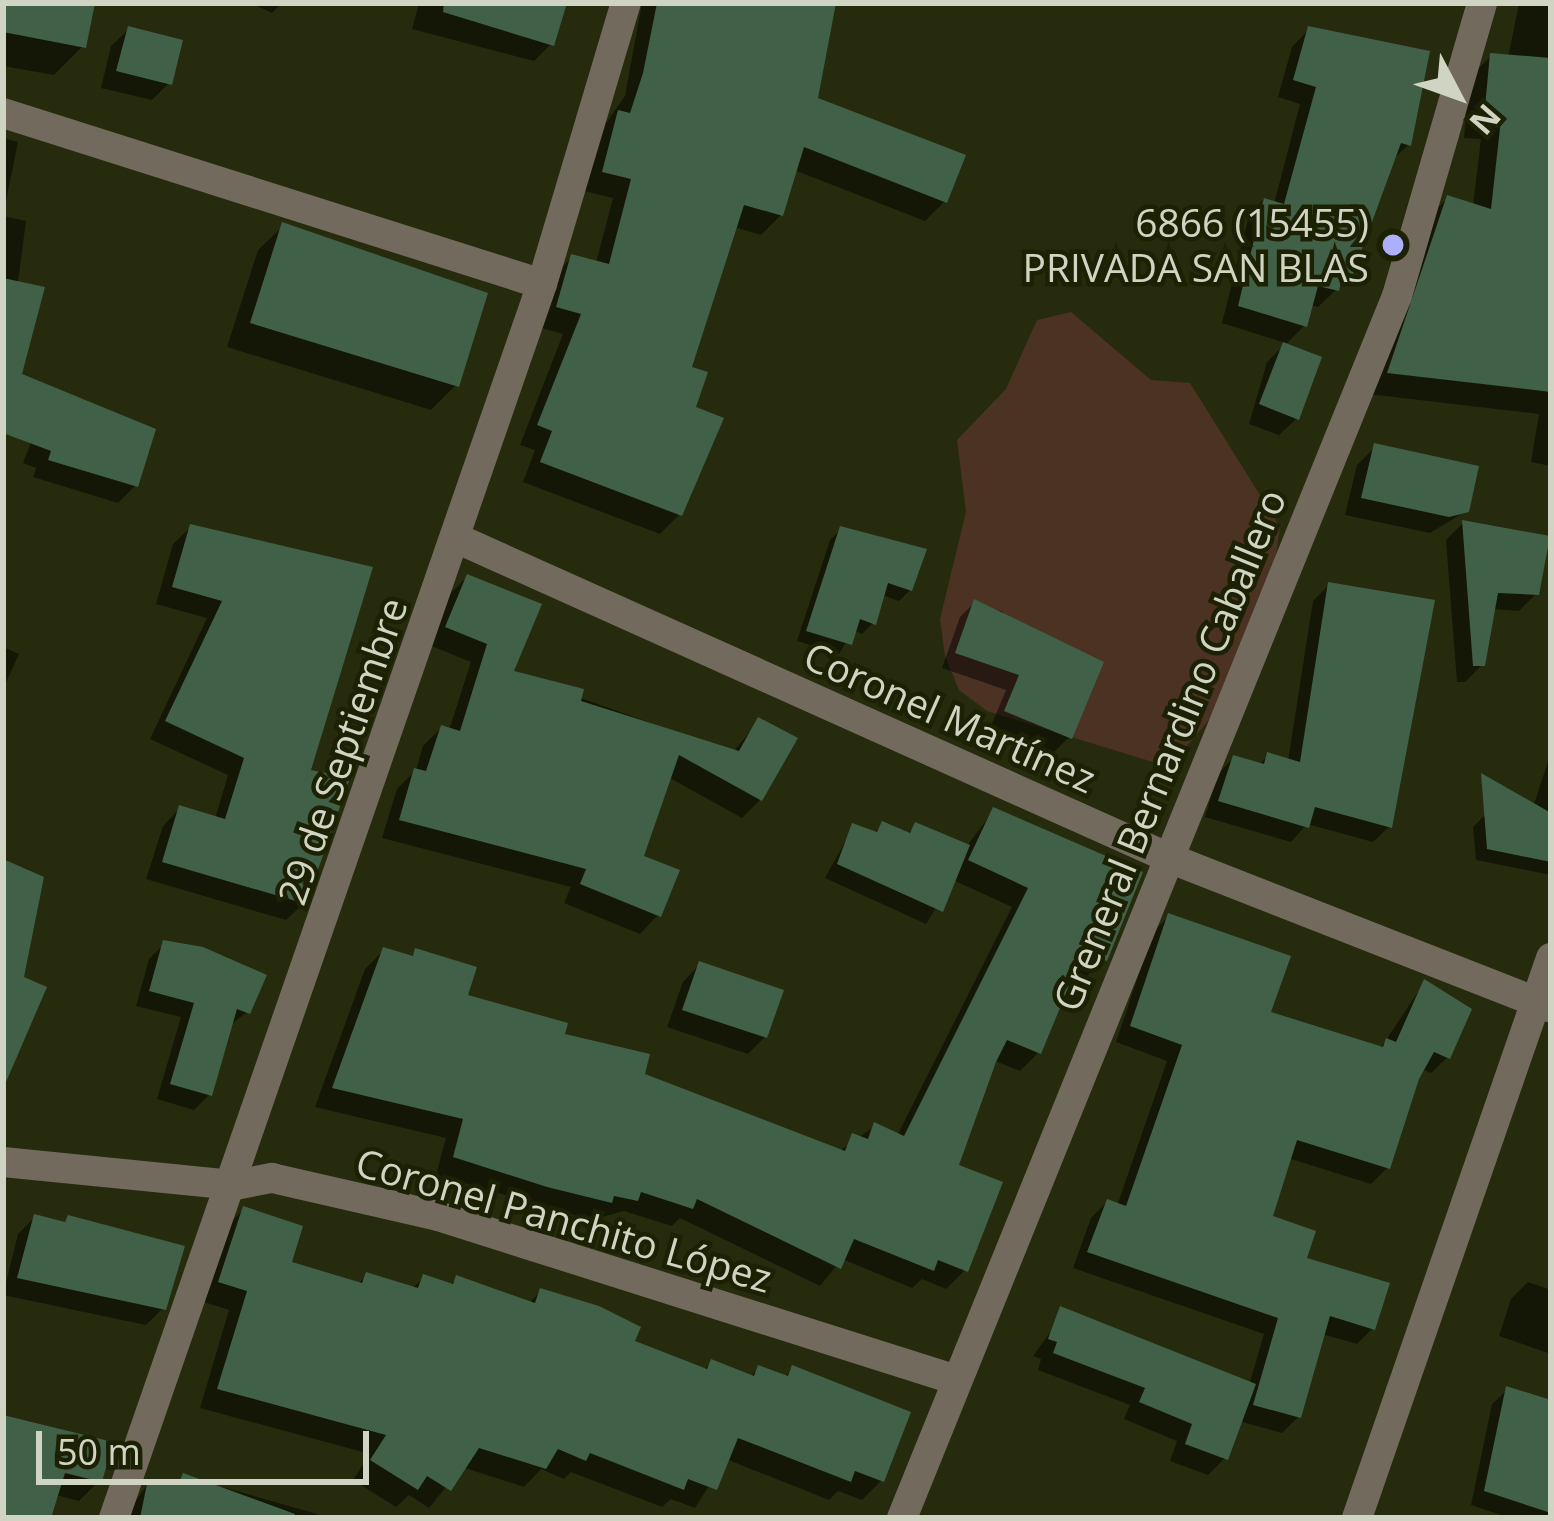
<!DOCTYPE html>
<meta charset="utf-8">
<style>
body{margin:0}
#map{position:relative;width:1554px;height:1521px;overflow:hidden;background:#262b0d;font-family:"Open Sans",sans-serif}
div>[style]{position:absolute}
.green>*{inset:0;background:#4b3223}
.shadow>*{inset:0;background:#0007}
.building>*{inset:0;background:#406147}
.minor>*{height:30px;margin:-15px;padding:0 15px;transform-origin:15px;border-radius:15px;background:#716a5d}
.dots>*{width:33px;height:33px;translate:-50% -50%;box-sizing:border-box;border:6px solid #1d2104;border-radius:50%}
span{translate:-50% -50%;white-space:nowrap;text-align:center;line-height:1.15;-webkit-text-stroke:9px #1d2104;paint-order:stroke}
.poi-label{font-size:39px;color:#d0d4c2}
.right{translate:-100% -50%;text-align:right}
.street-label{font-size:39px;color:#d0d4c2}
.frame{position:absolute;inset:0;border:6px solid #d0d4c2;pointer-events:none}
.north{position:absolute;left:1398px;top:36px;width:120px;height:120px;-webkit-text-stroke:9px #1d2104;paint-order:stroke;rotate:131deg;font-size:33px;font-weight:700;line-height:48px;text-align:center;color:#d0d4c2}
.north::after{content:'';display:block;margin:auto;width:42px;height:54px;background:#d0d4c2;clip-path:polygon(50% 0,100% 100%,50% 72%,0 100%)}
.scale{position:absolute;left:36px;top:1431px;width:333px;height:54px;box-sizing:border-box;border:6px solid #d0d4c2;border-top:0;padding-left:15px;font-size:36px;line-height:42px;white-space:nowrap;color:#d0d4c2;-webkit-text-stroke:9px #1d2104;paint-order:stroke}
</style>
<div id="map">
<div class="green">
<i style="clip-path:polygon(1071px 312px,1151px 380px,1190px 383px,1280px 527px,1264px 642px,1247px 675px,1169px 767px,987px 711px,959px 690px,945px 656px,940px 619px,966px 512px,957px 440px,1006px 389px,1037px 320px)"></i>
</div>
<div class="shadow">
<i style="clip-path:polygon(3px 3px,92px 3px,83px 46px,54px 75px,3px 66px)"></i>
<i style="clip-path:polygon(250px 3px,282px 3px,272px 13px)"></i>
<i style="clip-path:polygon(419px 3px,558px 3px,551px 44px,534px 61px,412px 29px)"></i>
<i style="clip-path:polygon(642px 3px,833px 3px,814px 100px,945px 201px,925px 221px,794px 170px,781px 215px,761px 235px,734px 227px,688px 369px,680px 514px,660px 534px,523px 482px,535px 450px,520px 445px,563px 334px,538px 327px,553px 277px,572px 257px,596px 263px,613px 198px,584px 191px,599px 133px,625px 96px)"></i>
<i style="clip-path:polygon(1519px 3px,1551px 3px,1551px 466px,1531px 462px,1539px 414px,1368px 394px,1426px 219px,1448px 198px,1473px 206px,1481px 139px,1464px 138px,1469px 78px,1491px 56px,1508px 58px)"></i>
<i style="clip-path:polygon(129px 29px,169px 83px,152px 100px,101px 88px,111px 46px)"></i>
<i style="clip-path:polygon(1309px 29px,1408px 145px,1391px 162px,1348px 278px,1318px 307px,1310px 305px,1304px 326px,1284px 346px,1297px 418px,1279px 435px,1249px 424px,1267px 362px,1286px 343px,1222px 323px,1248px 219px,1265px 201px,1274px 204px,1300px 104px,1278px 97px,1292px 47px)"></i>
<i style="clip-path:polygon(3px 138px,18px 142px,3px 216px,26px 221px,3px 396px)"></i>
<i style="clip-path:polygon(283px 226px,456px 385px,431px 410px,227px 347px,258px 250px)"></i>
<i style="clip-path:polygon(44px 409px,135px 486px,118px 503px,33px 477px,36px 468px,23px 463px)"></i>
<i style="clip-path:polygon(1374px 448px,1466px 511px,1430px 533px,1345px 515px,1357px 465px)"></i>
<i style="clip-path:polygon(1463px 523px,1537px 593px,1519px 611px,1492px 609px,1482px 665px,1465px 682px,1457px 682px,1446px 540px)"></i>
<i style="clip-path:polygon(191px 527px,308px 772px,304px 903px,286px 920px,146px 879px,163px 826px,180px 808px,215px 819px,228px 775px,150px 739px,207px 618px,156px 604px,173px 544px)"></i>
<i style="clip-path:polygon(840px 530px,910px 590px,899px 601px,882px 595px,873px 623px,862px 634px,853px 630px,839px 654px,797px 641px,830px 540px)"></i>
<i style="clip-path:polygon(467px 577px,510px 673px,733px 752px,759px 721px,760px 800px,742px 818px,668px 777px,641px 858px,658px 915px,640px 934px,564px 903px,571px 887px,382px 838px,397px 789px,416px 770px,423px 746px,441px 728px,449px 730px,471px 662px,429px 645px,449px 595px)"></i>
<i style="clip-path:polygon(1329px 585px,1389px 827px,1373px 842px,1307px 824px,1291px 842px,1205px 817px,1218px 774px,1233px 758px,1258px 766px,1268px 755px,1288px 761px,1313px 601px)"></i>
<i style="clip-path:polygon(975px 602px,1003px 612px,999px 621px,1069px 737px,1054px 752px,991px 726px,1006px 690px,942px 668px,960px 617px)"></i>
<i style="clip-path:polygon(3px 647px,19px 654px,3px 689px)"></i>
<i style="clip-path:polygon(1551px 752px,1551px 875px,1476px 860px,1473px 827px,1485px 815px,1527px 826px)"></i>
<i style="clip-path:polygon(993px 811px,1104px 959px,1085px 978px,1071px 973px,1039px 1052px,1020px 1071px,993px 1060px,955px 1166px,965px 1270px,946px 1289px,922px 1279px,912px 1288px,842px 1259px,820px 1286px,680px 1218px,672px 1226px,624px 1211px,591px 1220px,436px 1175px,446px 1138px,315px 1107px,365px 969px,384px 950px,465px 997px,641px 1076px,839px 1151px,875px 1126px,897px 1136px,1012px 907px,953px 880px,926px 924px,825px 878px,853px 827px,873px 834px,882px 825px,907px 835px,915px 826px,967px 846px)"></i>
<i style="clip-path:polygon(1169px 916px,1267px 1014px,1380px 1049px,1424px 983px,1448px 1057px,1431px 1073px,1421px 1069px,1387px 1168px,1371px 1184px,1288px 1158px,1269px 1218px,1373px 1328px,1357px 1344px,1322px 1334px,1298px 1417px,1282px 1433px,1239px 1421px,1225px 1458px,1208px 1475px,1170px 1461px,1177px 1441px,1124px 1419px,1130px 1405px,1038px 1370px,1041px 1359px,1033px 1356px,1067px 1309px,1249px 1385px,1264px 1334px,1073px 1268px,1091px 1218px,1107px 1202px,1117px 1206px,1167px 1061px,1116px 1042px,1153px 932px)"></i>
<i style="clip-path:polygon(164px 944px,247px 1012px,229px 1026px,209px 1095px,194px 1110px,157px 1099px,181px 1017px,136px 1006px,149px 959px)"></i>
<i style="clip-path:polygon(700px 964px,765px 1037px,748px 1054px,667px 1027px,683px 982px)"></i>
<i style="clip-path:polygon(244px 1209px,288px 1264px,358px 1284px,366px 1276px,412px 1289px,424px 1277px,449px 1286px,457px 1278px,528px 1304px,541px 1291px,631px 1343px,703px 1371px,711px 1362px,750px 1377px,759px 1368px,784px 1378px,793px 1369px,881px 1481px,862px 1500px,838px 1491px,829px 1500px,726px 1459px,695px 1508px,671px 1499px,662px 1507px,571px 1472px,564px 1479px,541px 1469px,524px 1487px,462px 1467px,429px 1508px,409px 1495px,396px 1507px,353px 1480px,370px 1454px,200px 1408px,229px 1310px,201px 1301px,224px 1229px)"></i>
<i style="clip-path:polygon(35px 1217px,62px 1225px,68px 1218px,163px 1308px,146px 1325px,3px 1295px,18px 1234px)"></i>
<i style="clip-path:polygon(1528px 1282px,1551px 1290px,1551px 1354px,1499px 1336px,1511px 1299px)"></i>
<i style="clip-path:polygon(1507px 1390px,1551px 1479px,1551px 1518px,1510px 1518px,1471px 1505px,1492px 1404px)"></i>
<i style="clip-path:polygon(3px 1415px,100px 1480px,79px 1501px,56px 1495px,49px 1518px,3px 1518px)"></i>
<i style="clip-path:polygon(184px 1476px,317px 1514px,316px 1518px,124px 1518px,149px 1482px,173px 1487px)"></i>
</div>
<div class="building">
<i style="clip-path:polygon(3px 3px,95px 3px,86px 48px,3px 32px)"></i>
<i style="clip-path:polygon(444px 3px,567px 3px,554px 46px,443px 12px)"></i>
<i style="clip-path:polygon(657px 3px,836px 3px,818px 98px,966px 155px,947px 203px,804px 147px,783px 216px,744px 205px,692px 367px,708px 372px,696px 407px,724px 418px,682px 516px,540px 462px,552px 431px,537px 425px,581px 314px,556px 307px,571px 254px,609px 264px,631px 179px,602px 172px,618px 110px,630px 113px,643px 73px)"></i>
<i style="clip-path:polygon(128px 26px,183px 40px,172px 85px,116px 71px)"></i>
<i style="clip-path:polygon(1308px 26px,1430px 51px,1411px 146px,1401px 143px,1351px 279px,1342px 277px,1339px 291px,1318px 286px,1307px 327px,1238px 306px,1264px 198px,1284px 204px,1316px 87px,1293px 80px)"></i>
<i style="clip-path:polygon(1490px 53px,1551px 58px,1551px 392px,1387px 373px,1447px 195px,1491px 209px,1501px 119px,1484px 118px)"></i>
<i style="clip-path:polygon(282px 222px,488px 293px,459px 387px,250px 323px)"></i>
<i style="clip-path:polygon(3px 278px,45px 287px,22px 374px,156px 429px,138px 487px,48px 460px,51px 451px,3px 433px)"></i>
<i style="clip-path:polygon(1283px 342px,1322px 357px,1299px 420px,1259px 404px)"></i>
<i style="clip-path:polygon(1374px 443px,1479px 466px,1469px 512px,1449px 517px,1361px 498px)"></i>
<i style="clip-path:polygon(1462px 520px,1550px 536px,1539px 595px,1498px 593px,1485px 666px,1473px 666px)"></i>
<i style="clip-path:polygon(190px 524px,373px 567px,311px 770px,350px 778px,306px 904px,162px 862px,179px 805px,225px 819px,244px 758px,165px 721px,222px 601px,172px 587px)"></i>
<i style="clip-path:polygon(840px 526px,927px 549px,912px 591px,888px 583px,876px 625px,860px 619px,852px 645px,806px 631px)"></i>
<i style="clip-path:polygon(467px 574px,542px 604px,514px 671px,584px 689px,581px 701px,739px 751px,758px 717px,798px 738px,762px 801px,679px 755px,644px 856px,680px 870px,661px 917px,580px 884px,586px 869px,399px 820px,414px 768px,426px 771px,441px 725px,460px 731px,487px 644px,445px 627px)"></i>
<i style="clip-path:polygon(1328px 582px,1435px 600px,1392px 828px,1315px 807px,1309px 828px,1218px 801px,1233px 755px,1264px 764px,1267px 752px,1300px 762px)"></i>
<i style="clip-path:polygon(974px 599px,1104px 662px,1072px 739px,1004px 711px,1019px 675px,955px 653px)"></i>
<i style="clip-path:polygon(1481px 773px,1551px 813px,1551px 862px,1487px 849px)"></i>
<i style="clip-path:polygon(993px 807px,1143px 872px,1107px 961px,1083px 952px,1041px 1054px,1007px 1040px,996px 1062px,959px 1165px,1003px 1182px,968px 1272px,938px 1260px,934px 1271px,854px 1239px,841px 1269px,697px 1199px,693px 1209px,641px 1192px,638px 1201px,614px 1196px,612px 1203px,547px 1187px,453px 1157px,463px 1119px,332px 1088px,383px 947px,413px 956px,415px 948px,477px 967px,468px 995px,568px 1023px,565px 1034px,650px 1054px,645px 1074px,845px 1151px,852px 1133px,868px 1139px,874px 1122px,904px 1136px,1028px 888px,968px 860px)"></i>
<i style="clip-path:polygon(882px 821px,910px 833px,915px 822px,970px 845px,943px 912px,837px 864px,852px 823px,877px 832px)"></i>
<i style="clip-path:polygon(3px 859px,44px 877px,24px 977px,47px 987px,3px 1089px)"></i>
<i style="clip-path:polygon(1168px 913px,1291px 956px,1271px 1012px,1383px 1047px,1386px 1038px,1396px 1042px,1424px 979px,1472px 1009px,1450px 1059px,1434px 1052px,1419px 1079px,1390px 1169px,1297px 1140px,1273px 1216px,1316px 1231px,1307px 1258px,1390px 1283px,1375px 1330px,1330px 1316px,1301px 1418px,1253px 1405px,1278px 1318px,1087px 1252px,1107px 1199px,1126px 1206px,1182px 1045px,1130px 1026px)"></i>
<i style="clip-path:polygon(163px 940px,203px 947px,267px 975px,250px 1014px,237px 1009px,212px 1096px,170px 1084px,194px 1003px,149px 991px)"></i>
<i style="clip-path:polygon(699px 961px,784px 990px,767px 1038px,682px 1010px)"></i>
<i style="clip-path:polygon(243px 1206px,303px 1226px,292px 1262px,362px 1283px,366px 1272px,418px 1288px,423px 1274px,453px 1284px,456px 1275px,535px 1303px,540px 1288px,599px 1306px,641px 1327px,635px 1341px,707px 1369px,711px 1359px,754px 1376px,758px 1365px,788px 1376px,792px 1365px,911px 1412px,884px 1482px,855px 1471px,851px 1482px,738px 1438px,717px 1490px,688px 1479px,684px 1490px,590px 1453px,586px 1461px,558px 1449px,546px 1469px,479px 1448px,451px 1491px,427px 1476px,418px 1490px,370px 1460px,386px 1435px,217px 1389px,247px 1291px,218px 1282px)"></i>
<i style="clip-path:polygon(34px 1214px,65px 1222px,68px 1215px,185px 1246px,166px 1310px,17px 1278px)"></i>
<i style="clip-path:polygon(1060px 1306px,1256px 1384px,1228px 1460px,1185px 1444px,1192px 1424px,1139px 1402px,1145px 1388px,1053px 1353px,1057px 1342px,1048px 1339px)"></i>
<i style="clip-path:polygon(1506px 1386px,1551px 1400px,1551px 1513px,1484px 1491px)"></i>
<i style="clip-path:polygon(3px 1415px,113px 1442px,102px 1482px,65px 1473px,51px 1518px,3px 1518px)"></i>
<i style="clip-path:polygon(183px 1473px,295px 1514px,294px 1518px,140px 1518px,148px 1479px,178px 1485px)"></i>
</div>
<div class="minor">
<i style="left:3px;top:113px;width:565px;rotate:17.6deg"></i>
<i style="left:456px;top:538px;width:782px;rotate:24.17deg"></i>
<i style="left:1169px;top:858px;width:410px;rotate:21.4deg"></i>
<i style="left:3px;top:1162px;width:233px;rotate:5.7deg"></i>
<i style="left:235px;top:1185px;width:38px;rotate:-11deg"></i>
<i style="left:272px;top:1178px;width:170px;rotate:12.9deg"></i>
<i style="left:438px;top:1216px;width:540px;rotate:17.56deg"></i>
<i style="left:114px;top:1518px;width:1306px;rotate:-70.87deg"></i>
<i style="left:542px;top:284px;width:293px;rotate:-73.4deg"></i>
<i style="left:902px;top:1518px;width:1318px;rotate:-67.95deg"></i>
<i style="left:1397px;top:296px;width:305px;rotate:-73.8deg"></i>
<i style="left:1357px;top:1518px;width:593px;rotate:-70.89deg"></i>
</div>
<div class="dots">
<i style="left:1393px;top:245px;background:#adaffb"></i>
</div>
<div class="poi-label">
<span class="right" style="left:1369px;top:245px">6866 (15455)<br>PRIVADA SAN BLAS</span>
</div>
<div class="street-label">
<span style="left:950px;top:717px;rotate:24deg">Coronel Martínez</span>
<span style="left:1169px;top:750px;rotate:-68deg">Greneral Bernardino Caballero</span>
<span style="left:342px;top:751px;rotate:-71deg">29 de Septiembre</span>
<span style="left:564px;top:1220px;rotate:16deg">Coronel Panchito López</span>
</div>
<div class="frame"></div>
<div class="north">N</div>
<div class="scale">50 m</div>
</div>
